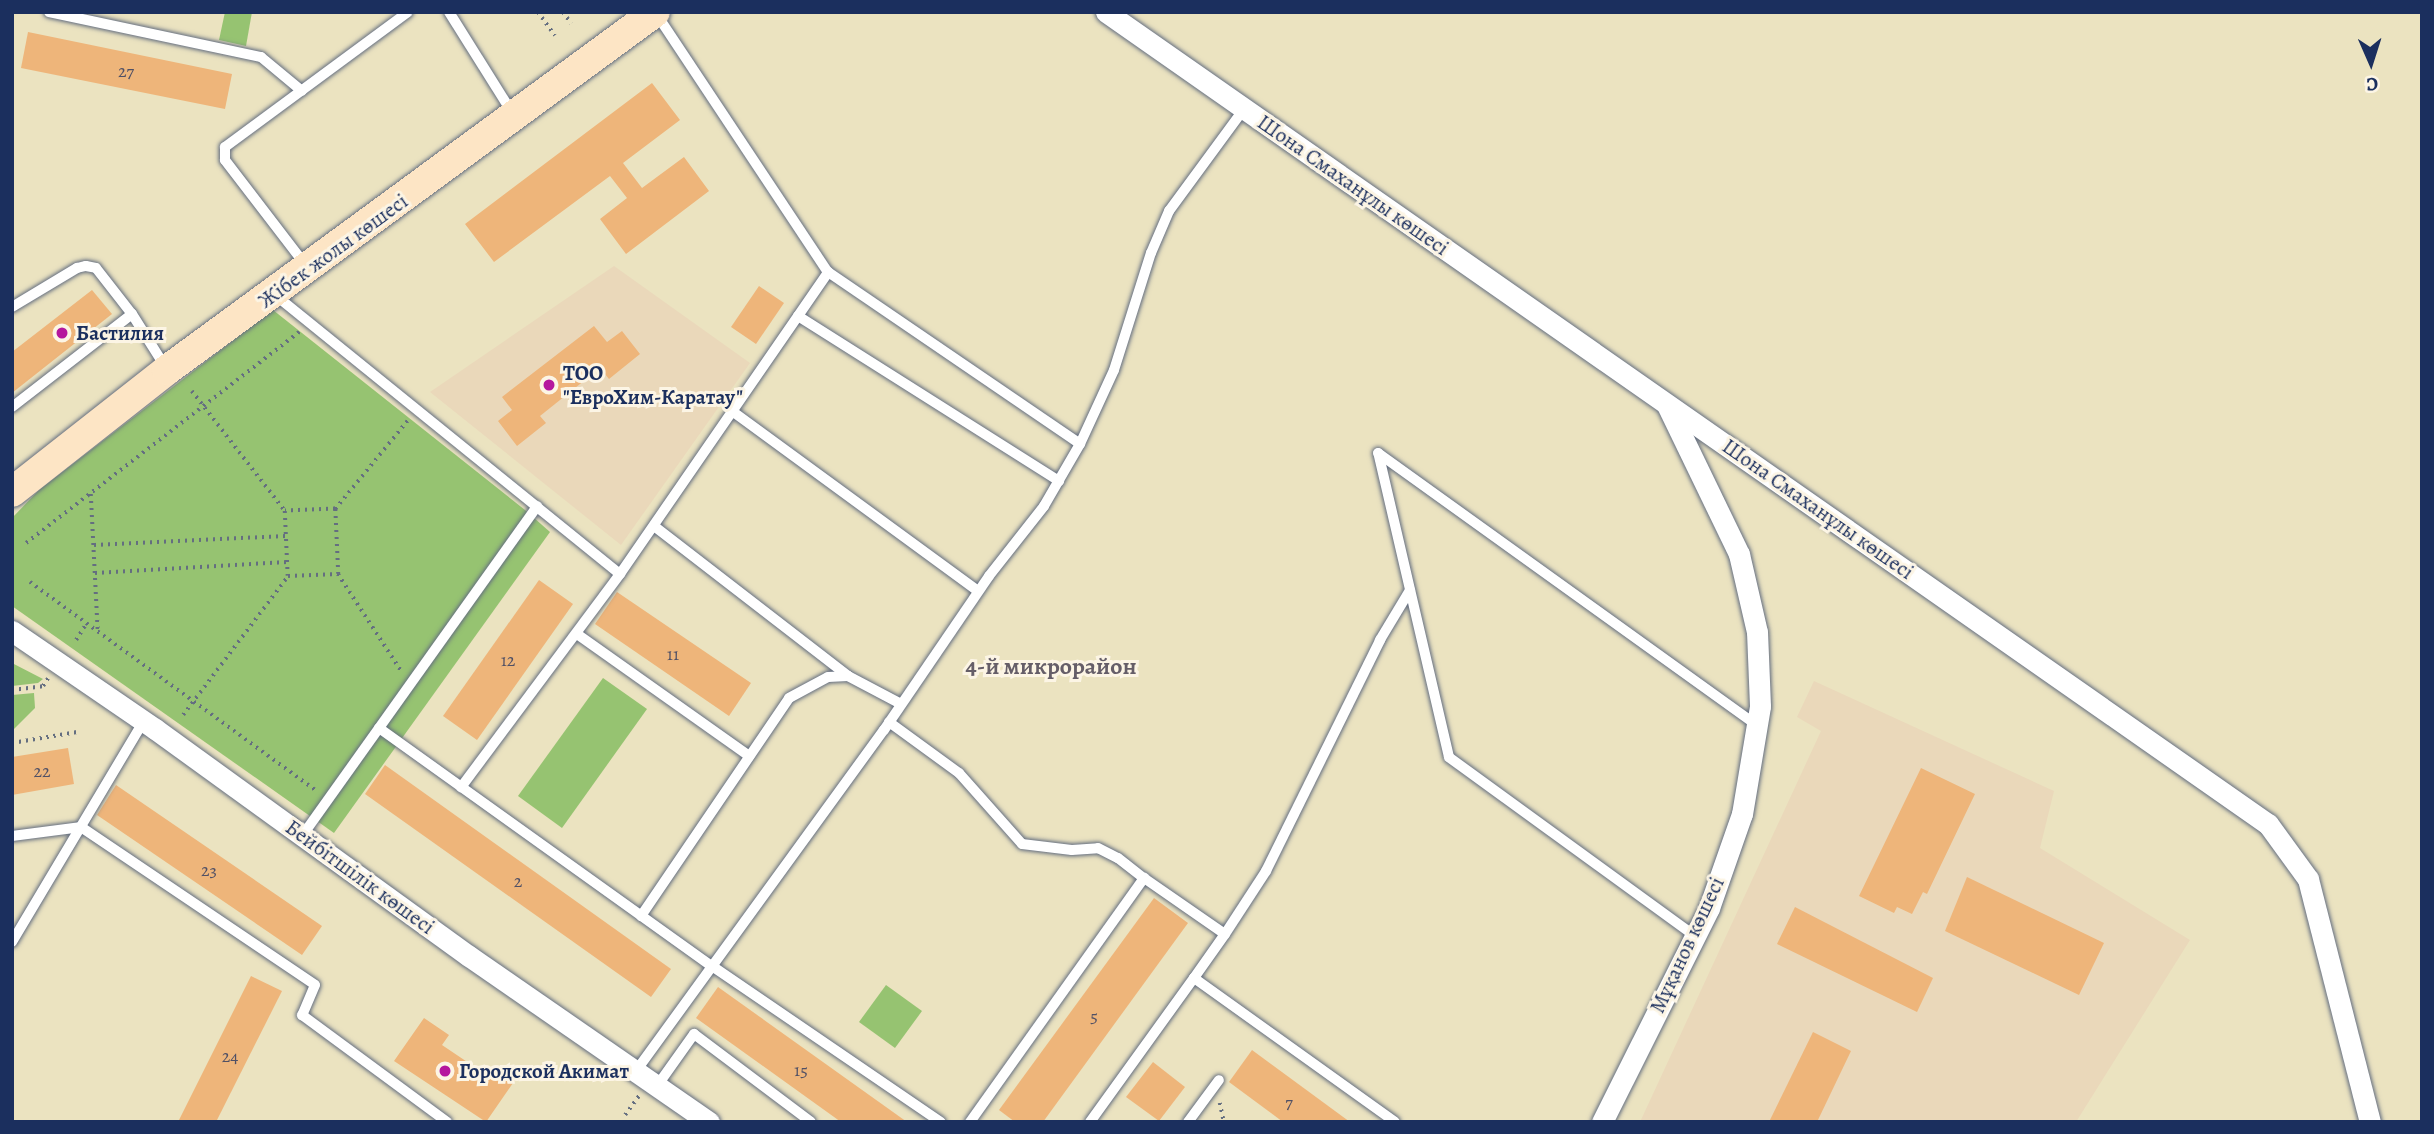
<!DOCTYPE html>
<meta charset="utf-8">
<style>
body{margin:0}
#map{position:relative;width:2434px;height:1134px;overflow:hidden;background:#ebe3c0;font-family:Alegreya,serif}
div>[style]{position:absolute}
.built>*{inset:0;background:#ead8ba}
.green>*{inset:0;background:#96c371}
.building>*{inset:0;background:#eeb57a}
.path>*{height:3.5px;margin-top:-1.75px;transform-origin:0;background:repeating-linear-gradient(90deg,#646e80 0 2px,transparent 0 7px)}
.roads{filter:drop-shadow(0 0 2px #646e80) drop-shadow(0 0 2px #646e80)}
.service>*{height:10px;margin:-5px;padding:0 5px;transform-origin:5px;border-radius:5px;background:#fff}
.minor>*{height:21px;margin:-10.5px;padding:0 10.5px;transform-origin:10.5px;border-radius:10.5px;background:#fff}
.secondary>*{height:30px;margin:-15px;padding:0 15px;transform-origin:15px;border-radius:15px;background:#fde5c5}
.dots>*{width:19px;height:19px;translate:-50% -50%;box-sizing:border-box;border:4px solid #fcf5e5;border-radius:50%}
span{translate:-50% -50%;white-space:nowrap;text-align:center;line-height:1.15;-webkit-text-stroke:6px #fcf5e5;paint-order:stroke}
.number-label{font-size:18px;color:#505065}
.number-label span{-webkit-text-stroke-width:0}
.street-label{font-size:21px;color:#1b2f5e}
.poi-label{font-size:21px;color:#1b2f5e;font-weight:700}
.left{translate:0 -50%;text-align:left}
.quarter-label{font-size:24px;color:#655e68;font-weight:700}
.frame{position:absolute;inset:0;border:14px solid #1b2f5e;pointer-events:none}
.north{position:absolute;left:2336px;top:28px;width:70px;height:70px;-webkit-text-stroke:5px #fcf5e5;paint-order:stroke;rotate:177deg;font-size:19px;font-weight:700;line-height:28px;text-align:center;color:#1b2f5e}
.north::after{content:'';display:block;margin:auto;width:24px;height:32px;background:#1b2f5e;clip-path:polygon(50% 0,100% 100%,50% 72%,0 100%)}
</style>
<div id="map">
<div class="built">
<i style="clip-path:polygon(614px 266px,750px 363px,621px 545px,430px 392px)"></i>
<i style="clip-path:polygon(1814px 681px,2054px 791px,2040px 848px,2190px 940px,2076px 1122px,1640px 1122px,1821px 731px,1797px 717px)"></i>
</div>
<div class="green">
<i style="clip-path:polygon(225px 12px,252px 12px,246px 46px,219px 40px)"></i>
<i style="clip-path:polygon(273px 310px,525px 510px,550px 532px,334px 833px,12px 606px,12px 518px,39px 490px)"></i>
<i style="clip-path:polygon(12px 663px,43px 679px,38px 683px,12px 686px)"></i>
<i style="clip-path:polygon(603px 678px,647px 709px,562px 828px,518px 796px)"></i>
<i style="clip-path:polygon(34px 693px,35px 708px,12px 731px,12px 695px)"></i>
<i style="clip-path:polygon(886px 985px,922px 1011px,895px 1048px,859px 1022px)"></i>
</div>
<div class="building">
<i style="clip-path:polygon(28px 32px,232px 74px,225px 109px,21px 68px)"></i>
<i style="clip-path:polygon(652px 83px,680px 120px,623px 163px,642px 188px,684px 157px,709px 191px,626px 254px,600px 219px,627px 198px,610px 176px,494px 262px,465px 224px)"></i>
<i style="clip-path:polygon(759px 286px,784px 303px,756px 344px,731px 327px)"></i>
<i style="clip-path:polygon(92px 290px,112px 314px,12px 393px,12px 352px)"></i>
<i style="clip-path:polygon(594px 326px,607px 342px,622px 331px,640px 354px,609px 379px,600px 368px,540px 416px,546px 423px,517px 446px,498px 421px,512px 410px,502px 397px)"></i>
<i style="clip-path:polygon(539px 580px,573px 604px,477px 740px,443px 716px)"></i>
<i style="clip-path:polygon(617px 592px,751px 683px,729px 716px,595px 624px)"></i>
<i style="clip-path:polygon(68px 748px,74px 784px,12px 795px,12px 757px)"></i>
<i style="clip-path:polygon(385px 765px,671px 969px,651px 997px,365px 794px)"></i>
<i style="clip-path:polygon(1921px 768px,1975px 794px,1927px 894px,1923px 892px,1912px 914px,1897px 907px,1894px 913px,1859px 896px)"></i>
<i style="clip-path:polygon(116px 785px,322px 926px,302px 955px,97px 815px)"></i>
<i style="clip-path:polygon(1967px 877px,2104px 943px,2079px 995px,1945px 931px)"></i>
<i style="clip-path:polygon(1154px 898px,1188px 923px,1043px 1122px,1015px 1122px,999px 1110px)"></i>
<i style="clip-path:polygon(1795px 907px,1933px 978px,1917px 1012px,1777px 944px)"></i>
<i style="clip-path:polygon(251px 976px,282px 991px,216px 1122px,178px 1122px)"></i>
<i style="clip-path:polygon(718px 987px,907px 1122px,841px 1122px,696px 1018px)"></i>
<i style="clip-path:polygon(424px 1018px,449px 1035px,442px 1045px,488px 1076px,495px 1066px,515px 1080px,486px 1122px,394px 1061px)"></i>
<i style="clip-path:polygon(1813px 1032px,1851px 1051px,1817px 1122px,1769px 1122px)"></i>
<i style="clip-path:polygon(1252px 1050px,1350px 1122px,1283px 1122px,1229px 1082px)"></i>
<i style="clip-path:polygon(1153px 1062px,1185px 1087px,1159px 1121px,1126px 1097px)"></i>
</div>
<div class="path">
<i style="left:538px;top:12px;width:29px;rotate:54deg"></i>
<i style="left:563px;top:12px;width:14px;rotate:54deg"></i>
<i style="left:192px;top:391px;width:152px;rotate:52.2deg"></i>
<i style="left:91px;top:494px;width:137px;rotate:87.1deg"></i>
<i style="left:335px;top:509px;width:50px;rotate:177.7deg"></i>
<i style="left:285px;top:511px;width:65px;rotate:87.4deg"></i>
<i style="left:288px;top:576px;width:50px;rotate:-2.3deg"></i>
<i style="left:338px;top:574px;width:65px;rotate:-92.6deg"></i>
<i style="left:335px;top:509px;width:115px;rotate:-50.6deg"></i>
<i style="left:26px;top:543px;width:346px;rotate:-37.7deg"></i>
<i style="left:94px;top:545px;width:192px;rotate:-2.7deg"></i>
<i style="left:95px;top:573px;width:193px;rotate:-3.3deg"></i>
<i style="left:338px;top:574px;width:117px;rotate:56.9deg"></i>
<i style="left:30px;top:582px;width:356px;rotate:36.1deg"></i>
<i style="left:76px;top:640px;width:19px;rotate:-58deg"></i>
<i style="left:12px;top:690px;width:31px;rotate:-7deg"></i>
<i style="left:43px;top:686px;width:9px;rotate:-58deg"></i>
<i style="left:183px;top:715px;width:174px;rotate:-52.9deg"></i>
<i style="left:12px;top:743px;width:66px;rotate:-9.6deg"></i>
<i style="left:1220px;top:1103px;width:19px;rotate:78deg"></i>
<i style="left:625px;top:1115px;width:24px;rotate:-54deg"></i>
</div>
<div class="roads">
<div class="service">
<i style="left:49px;top:12px;width:217px;rotate:12deg"></i>
<i style="left:261px;top:57px;width:53px;rotate:39.7deg"></i>
<i style="left:449px;top:12px;width:120px;rotate:57.9deg"></i>
<i style="left:657px;top:15px;width:309px;rotate:56.4deg"></i>
<i style="left:307px;top:267px;width:135px;rotate:-127.5deg"></i>
<i style="left:225px;top:160px;width:13px;rotate:-90deg"></i>
<i style="left:225px;top:147px;width:227px;rotate:-36.4deg"></i>
<i style="left:274px;top:294px;width:445px;rotate:39deg"></i>
<i style="left:620px;top:574px;width:266px;rotate:126.7deg"></i>
<i style="left:12px;top:307px;width:76px;rotate:-31deg"></i>
<i style="left:77px;top:268px;width:9px;rotate:-13deg"></i>
<i style="left:86px;top:266px;width:10px;rotate:11deg"></i>
<i style="left:96px;top:268px;width:58px;rotate:52deg"></i>
<i style="left:132px;top:314px;width:152px;rotate:142.2deg"></i>
<i style="left:132px;top:314px;width:64px;rotate:57.8deg"></i>
<i style="left:798px;top:316px;width:309px;rotate:32.3deg"></i>
<i style="left:732px;top:411px;width:305px;rotate:36.2deg"></i>
<i style="left:654px;top:526px;width:245px;rotate:37.7deg"></i>
<i style="left:620px;top:574px;width:367px;rotate:-55.4deg"></i>
<i style="left:828px;top:272px;width:305px;rotate:34.3deg"></i>
<i style="left:577px;top:634px;width:211px;rotate:35.3deg"></i>
<i style="left:889px;top:722px;width:87px;rotate:36.1deg"></i>
<i style="left:959px;top:773px;width:95px;rotate:48.4deg"></i>
<i style="left:1022px;top:844px;width:50px;rotate:6.8deg"></i>
<i style="left:1072px;top:850px;width:26px;rotate:-4deg"></i>
<i style="left:1098px;top:848px;width:22px;rotate:27deg"></i>
<i style="left:1118px;top:858px;width:33px;rotate:38deg"></i>
<i style="left:379px;top:728px;width:409px;rotate:35.6deg"></i>
<i style="left:712px;top:966px;width:277px;rotate:34.3deg"></i>
<i style="left:12px;top:836px;width:70px;rotate:-7.4deg"></i>
<i style="left:81px;top:827px;width:282px;rotate:34deg"></i>
<i style="left:315px;top:985px;width:33px;rotate:113deg"></i>
<i style="left:302px;top:1015px;width:180px;rotate:36.4deg"></i>
<i style="left:302px;top:836px;width:405px;rotate:-54.5deg"></i>
<i style="left:641px;top:916px;width:263px;rotate:-55.8deg"></i>
<i style="left:789px;top:698px;width:44px;rotate:-28.3deg"></i>
<i style="left:828px;top:677px;width:20px;rotate:-3deg"></i>
<i style="left:848px;top:676px;width:60px;rotate:27.8deg"></i>
<i style="left:1225px;top:934px;width:75px;rotate:-56.9deg"></i>
<i style="left:1266px;top:871px;width:258px;rotate:-63.7deg"></i>
<i style="left:1380px;top:640px;width:58px;rotate:-59deg"></i>
<i style="left:1695px;top:936px;width:304px;rotate:-144deg"></i>
<i style="left:1449px;top:757px;width:312px;rotate:-103.1deg"></i>
<i style="left:1378px;top:453px;width:467px;rotate:35.7deg"></i>
<i style="left:12px;top:942px;width:257px;rotate:-59.2deg"></i>
<i style="left:636px;top:1071px;width:422px;rotate:-54deg"></i>
<i style="left:884px;top:730px;width:186px;rotate:-55.7deg"></i>
<i style="left:989px;top:576px;width:89px;rotate:-51.8deg"></i>
<i style="left:1044px;top:506px;width:72px;rotate:-59.9deg"></i>
<i style="left:1080px;top:444px;width:81px;rotate:-65.3deg"></i>
<i style="left:1114px;top:370px;width:123px;rotate:-72.5deg"></i>
<i style="left:1151px;top:253px;width:46px;rotate:-66.8deg"></i>
<i style="left:1169px;top:211px;width:127px;rotate:-53.7deg"></i>
<i style="left:657px;top:1086px;width:64px;rotate:-54.6deg"></i>
<i style="left:694px;top:1034px;width:146px;rotate:36.9deg"></i>
<i style="left:970px;top:1122px;width:300px;rotate:-54.5deg"></i>
<i style="left:1144px;top:878px;width:98px;rotate:34.7deg"></i>
<i style="left:1225px;top:934px;width:54px;rotate:125.2deg"></i>
<i style="left:1090px;top:1122px;width:178px;rotate:-54.2deg"></i>
<i style="left:1194px;top:978px;width:247px;rotate:35.6deg"></i>
<i style="left:1188px;top:1122px;width:52px;rotate:-53.6deg"></i>
</div>
<div class="minor">
<i style="left:1106px;top:12px;width:1418px;rotate:34.95deg"></i>
<i style="left:2268px;top:824px;width:68px;rotate:54deg"></i>
<i style="left:2308px;top:879px;width:251px;rotate:75.7deg"></i>
<i style="left:12px;top:631px;width:173px;rotate:34.4deg"></i>
<i style="left:155px;top:729px;width:387px;rotate:35.9deg"></i>
<i style="left:469px;top:956px;width:292px;rotate:34.7deg"></i>
<i style="left:1602px;top:1122px;width:239px;rotate:-63.4deg"></i>
<i style="left:1709px;top:908px;width:100px;rotate:-70.7deg"></i>
<i style="left:1742px;top:814px;width:109px;rotate:-80.5deg"></i>
<i style="left:1760px;top:706px;width:74px;rotate:-92.3deg"></i>
<i style="left:1757px;top:632px;width:80px;rotate:-103deg"></i>
<i style="left:1739px;top:554px;width:165px;rotate:-115.8deg"></i>
</div>
<div class="secondary">
<i style="left:12px;top:492px;width:197px;rotate:-38.2deg"></i>
<i style="left:167px;top:370px;width:605px;rotate:-36.26deg"></i>
</div>
</div>
<div class="dots">
<i style="left:62px;top:333px;background:#b5179e"></i>
<i style="left:549px;top:385px;background:#b5179e"></i>
<i style="left:445px;top:1071px;background:#b5179e"></i>
</div>
<div class="number-label">
<span style="left:126px;top:71px">27</span>
<span style="left:673px;top:654px">11</span>
<span style="left:508px;top:660px">12</span>
<span style="left:42px;top:771px">22</span>
<span style="left:209px;top:870px">23</span>
<span style="left:518px;top:881px">2</span>
<span style="left:1094px;top:1016px">5</span>
<span style="left:230px;top:1056px">24</span>
<span style="left:801px;top:1070px">15</span>
<span style="left:1289px;top:1102px">7</span>
</div>
<div class="street-label">
<span style="left:1353px;top:185px;rotate:35deg">Шона Смаханұлы көшесі</span>
<span style="left:333px;top:251px;rotate:-36deg">Жібек жолы көшесі</span>
<span style="left:1818px;top:509px;rotate:35deg">Шона Смаханұлы көшесі</span>
<span style="left:360px;top:877px;rotate:36deg">Бейбітшілік көшесі</span>
<span style="left:1687px;top:945px;rotate:-65deg">Мұқанов көшесі</span>
</div>
<div class="poi-label">
<span class="left" style="left:76px;top:333px">Бастилия</span>
<span class="left" style="left:563px;top:385px">ТОО<br>"ЕвроХим-Каратау"</span>
<span class="left" style="left:459px;top:1071px">Городской Акимат</span>
</div>
<div class="quarter-label">
<span style="left:1051px;top:667px">4-й микрорайон</span>
</div>
<div class="frame"></div>
<div class="north">С</div>
</div>
